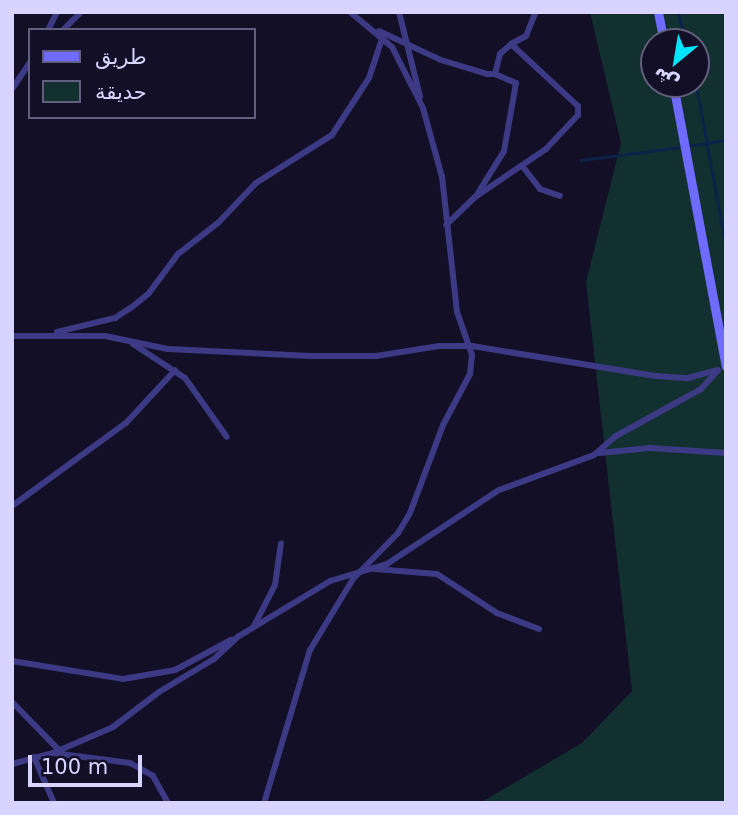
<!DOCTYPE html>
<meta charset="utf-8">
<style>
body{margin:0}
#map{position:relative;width:738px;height:815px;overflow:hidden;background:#130f26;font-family:"DejaVu Sans",Cairo,sans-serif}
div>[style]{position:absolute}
.green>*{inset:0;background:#12302f}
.stream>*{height:2.5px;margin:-1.25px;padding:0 1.25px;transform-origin:1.25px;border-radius:1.25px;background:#0c2248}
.minor>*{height:6px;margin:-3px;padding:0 3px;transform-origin:3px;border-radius:3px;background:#3d3a85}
.secondary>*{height:9px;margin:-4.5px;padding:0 4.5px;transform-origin:4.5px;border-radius:4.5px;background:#6f6bff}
span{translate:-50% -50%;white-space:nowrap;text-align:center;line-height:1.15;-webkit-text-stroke:6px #130f26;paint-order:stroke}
.frame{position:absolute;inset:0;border:14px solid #d9d4ff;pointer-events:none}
.legend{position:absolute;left:28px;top:28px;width:228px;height:91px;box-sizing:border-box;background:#130f26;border:2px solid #625e7d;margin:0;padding:9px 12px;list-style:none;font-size:21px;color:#d9d4ff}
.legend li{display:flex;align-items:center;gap:14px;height:35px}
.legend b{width:35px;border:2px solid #625e7d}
.north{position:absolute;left:640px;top:28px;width:70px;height:70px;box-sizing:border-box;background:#130f26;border:2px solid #625e7d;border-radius:50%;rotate:210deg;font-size:19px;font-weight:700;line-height:28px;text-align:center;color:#d9d4ff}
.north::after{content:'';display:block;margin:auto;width:24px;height:32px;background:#00e5ff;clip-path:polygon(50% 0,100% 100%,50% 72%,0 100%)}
.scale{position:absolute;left:28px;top:755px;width:114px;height:32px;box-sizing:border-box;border:4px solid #d9d4ff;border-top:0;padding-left:9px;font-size:21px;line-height:24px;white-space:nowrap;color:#d9d4ff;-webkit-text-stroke:5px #130f26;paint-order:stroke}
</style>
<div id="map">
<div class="green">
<i style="clip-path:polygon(evenodd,590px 12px,726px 12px,726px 803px,480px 803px,582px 743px,632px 691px,586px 282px,621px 143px,590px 12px,654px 42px,696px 42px,696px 84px,654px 84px,654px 42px)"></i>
</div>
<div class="stream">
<i style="left:678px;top:12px;width:31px;rotate:75deg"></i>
<i style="left:696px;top:83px;width:166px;rotate:79.6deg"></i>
<i style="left:688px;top:146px;width:38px;rotate:-9deg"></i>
<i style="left:581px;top:160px;width:101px;rotate:-7.4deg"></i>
</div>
<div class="minor">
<i style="left:399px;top:12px;width:87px;rotate:76deg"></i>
<i style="left:48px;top:30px;width:20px;rotate:-63deg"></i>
<i style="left:63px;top:30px;width:25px;rotate:-45deg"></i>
<i style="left:379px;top:31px;width:68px;rotate:25.1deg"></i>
<i style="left:441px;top:60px;width:48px;rotate:16.9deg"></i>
<i style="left:487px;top:74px;width:8px"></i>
<i style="left:495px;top:74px;width:21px;rotate:-76deg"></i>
<i style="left:500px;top:54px;width:15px;rotate:-42deg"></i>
<i style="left:511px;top:44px;width:91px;rotate:42.8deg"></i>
<i style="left:578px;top:106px;width:9px;rotate:90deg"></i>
<i style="left:578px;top:115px;width:47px;rotate:133.3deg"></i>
<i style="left:546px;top:149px;width:86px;rotate:145.9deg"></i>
<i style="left:475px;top:197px;width:40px;rotate:136deg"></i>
<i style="left:511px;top:44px;width:17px;rotate:-28deg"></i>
<i style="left:526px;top:36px;width:24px;rotate:-68deg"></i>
<i style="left:12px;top:89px;width:32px;rotate:-56deg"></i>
<i style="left:523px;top:167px;width:28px;rotate:52deg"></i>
<i style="left:540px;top:189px;width:21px;rotate:19deg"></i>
<i style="left:478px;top:193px;width:49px;rotate:-58.2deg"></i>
<i style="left:504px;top:151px;width:69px;rotate:-80deg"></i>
<i style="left:516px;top:83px;width:23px;rotate:-157deg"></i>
<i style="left:57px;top:332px;width:60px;rotate:-13.6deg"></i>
<i style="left:115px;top:318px;width:20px;rotate:-33deg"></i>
<i style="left:132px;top:307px;width:22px;rotate:-39deg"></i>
<i style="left:149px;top:293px;width:49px;rotate:-53.4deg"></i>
<i style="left:178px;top:254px;width:51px;rotate:-37.8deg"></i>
<i style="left:218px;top:223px;width:55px;rotate:-46.5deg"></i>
<i style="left:256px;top:183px;width:90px;rotate:-32.3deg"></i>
<i style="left:332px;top:135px;width:68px;rotate:-57deg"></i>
<i style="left:369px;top:78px;width:44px;rotate:-71.6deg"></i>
<i style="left:12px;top:336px;width:93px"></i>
<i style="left:105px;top:336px;width:64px;rotate:11.7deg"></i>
<i style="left:168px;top:349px;width:143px;rotate:2.8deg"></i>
<i style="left:311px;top:356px;width:65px"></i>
<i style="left:376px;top:356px;width:64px;rotate:-9deg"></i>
<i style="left:439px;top:346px;width:33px"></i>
<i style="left:472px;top:346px;width:186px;rotate:9.3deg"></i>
<i style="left:656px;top:376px;width:32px;rotate:4deg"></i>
<i style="left:688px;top:378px;width:31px;rotate:-15deg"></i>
<i style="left:133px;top:344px;width:62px;rotate:33.2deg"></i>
<i style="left:185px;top:378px;width:72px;rotate:54.6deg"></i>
<i style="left:599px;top:453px;width:51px;rotate:-5.6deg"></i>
<i style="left:650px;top:448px;width:76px;rotate:3.8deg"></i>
<i style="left:12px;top:506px;width:141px;rotate:-36.1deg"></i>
<i style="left:126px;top:423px;width:72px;rotate:-47.2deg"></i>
<i style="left:375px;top:569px;width:62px;rotate:4.6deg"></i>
<i style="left:437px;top:574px;width:72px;rotate:33deg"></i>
<i style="left:497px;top:613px;width:45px;rotate:20.9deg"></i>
<i style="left:254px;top:626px;width:46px;rotate:-62.9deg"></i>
<i style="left:275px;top:585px;width:42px;rotate:-81.9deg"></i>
<i style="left:12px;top:661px;width:112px;rotate:9.2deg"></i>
<i style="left:123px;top:679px;width:53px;rotate:-9.8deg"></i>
<i style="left:175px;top:670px;width:64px;rotate:-28.2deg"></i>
<i style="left:12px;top:702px;width:69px;rotate:45.6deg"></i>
<i style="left:53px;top:753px;width:65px;rotate:-23.4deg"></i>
<i style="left:113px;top:727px;width:58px;rotate:-37.3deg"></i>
<i style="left:159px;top:692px;width:64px;rotate:-31deg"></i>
<i style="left:214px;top:659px;width:34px;rotate:-43deg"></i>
<i style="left:239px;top:636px;width:106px;rotate:-31.1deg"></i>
<i style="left:330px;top:581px;width:59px;rotate:-16.6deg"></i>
<i style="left:387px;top:564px;width:134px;rotate:-33.5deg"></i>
<i style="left:499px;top:490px;width:101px;rotate:-20.2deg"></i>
<i style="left:594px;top:455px;width:29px;rotate:-41deg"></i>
<i style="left:616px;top:436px;width:97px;rotate:-28.9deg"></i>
<i style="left:701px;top:389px;width:25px;rotate:-48deg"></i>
<i style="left:34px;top:757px;width:50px;rotate:66.5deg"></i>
<i style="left:12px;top:764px;width:42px;rotate:-15deg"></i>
<i style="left:53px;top:753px;width:78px;rotate:7.4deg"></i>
<i style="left:130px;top:763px;width:26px;rotate:29deg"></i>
<i style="left:153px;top:776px;width:31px;rotate:61deg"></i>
<i style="left:264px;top:803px;width:160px;rotate:-73.3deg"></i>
<i style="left:310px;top:650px;width:83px;rotate:-58.8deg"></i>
<i style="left:353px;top:579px;width:64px;rotate:-45.6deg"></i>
<i style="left:398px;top:533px;width:23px;rotate:-59deg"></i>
<i style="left:410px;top:513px;width:94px;rotate:-69.4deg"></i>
<i style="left:443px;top:425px;width:58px;rotate:-62.1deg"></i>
<i style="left:470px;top:374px;width:19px;rotate:-84deg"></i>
<i style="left:472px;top:355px;width:46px;rotate:-109.2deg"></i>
<i style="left:457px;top:312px;width:136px;rotate:-96.3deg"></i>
<i style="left:442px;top:177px;width:72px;rotate:-105.4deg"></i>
<i style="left:423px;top:108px;width:68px;rotate:-116.9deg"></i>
<i style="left:392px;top:47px;width:55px;rotate:-140.2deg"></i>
</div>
<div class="secondary">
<i style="left:658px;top:12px;width:31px;rotate:79deg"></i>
<i style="left:673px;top:84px;width:287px;rotate:79.4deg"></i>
</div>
<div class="frame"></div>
<ul class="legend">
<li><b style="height:9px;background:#6f6bff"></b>طريق</li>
<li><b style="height:19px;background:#12302f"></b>حديقة</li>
</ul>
<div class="north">ش</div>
<div class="scale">100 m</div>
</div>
